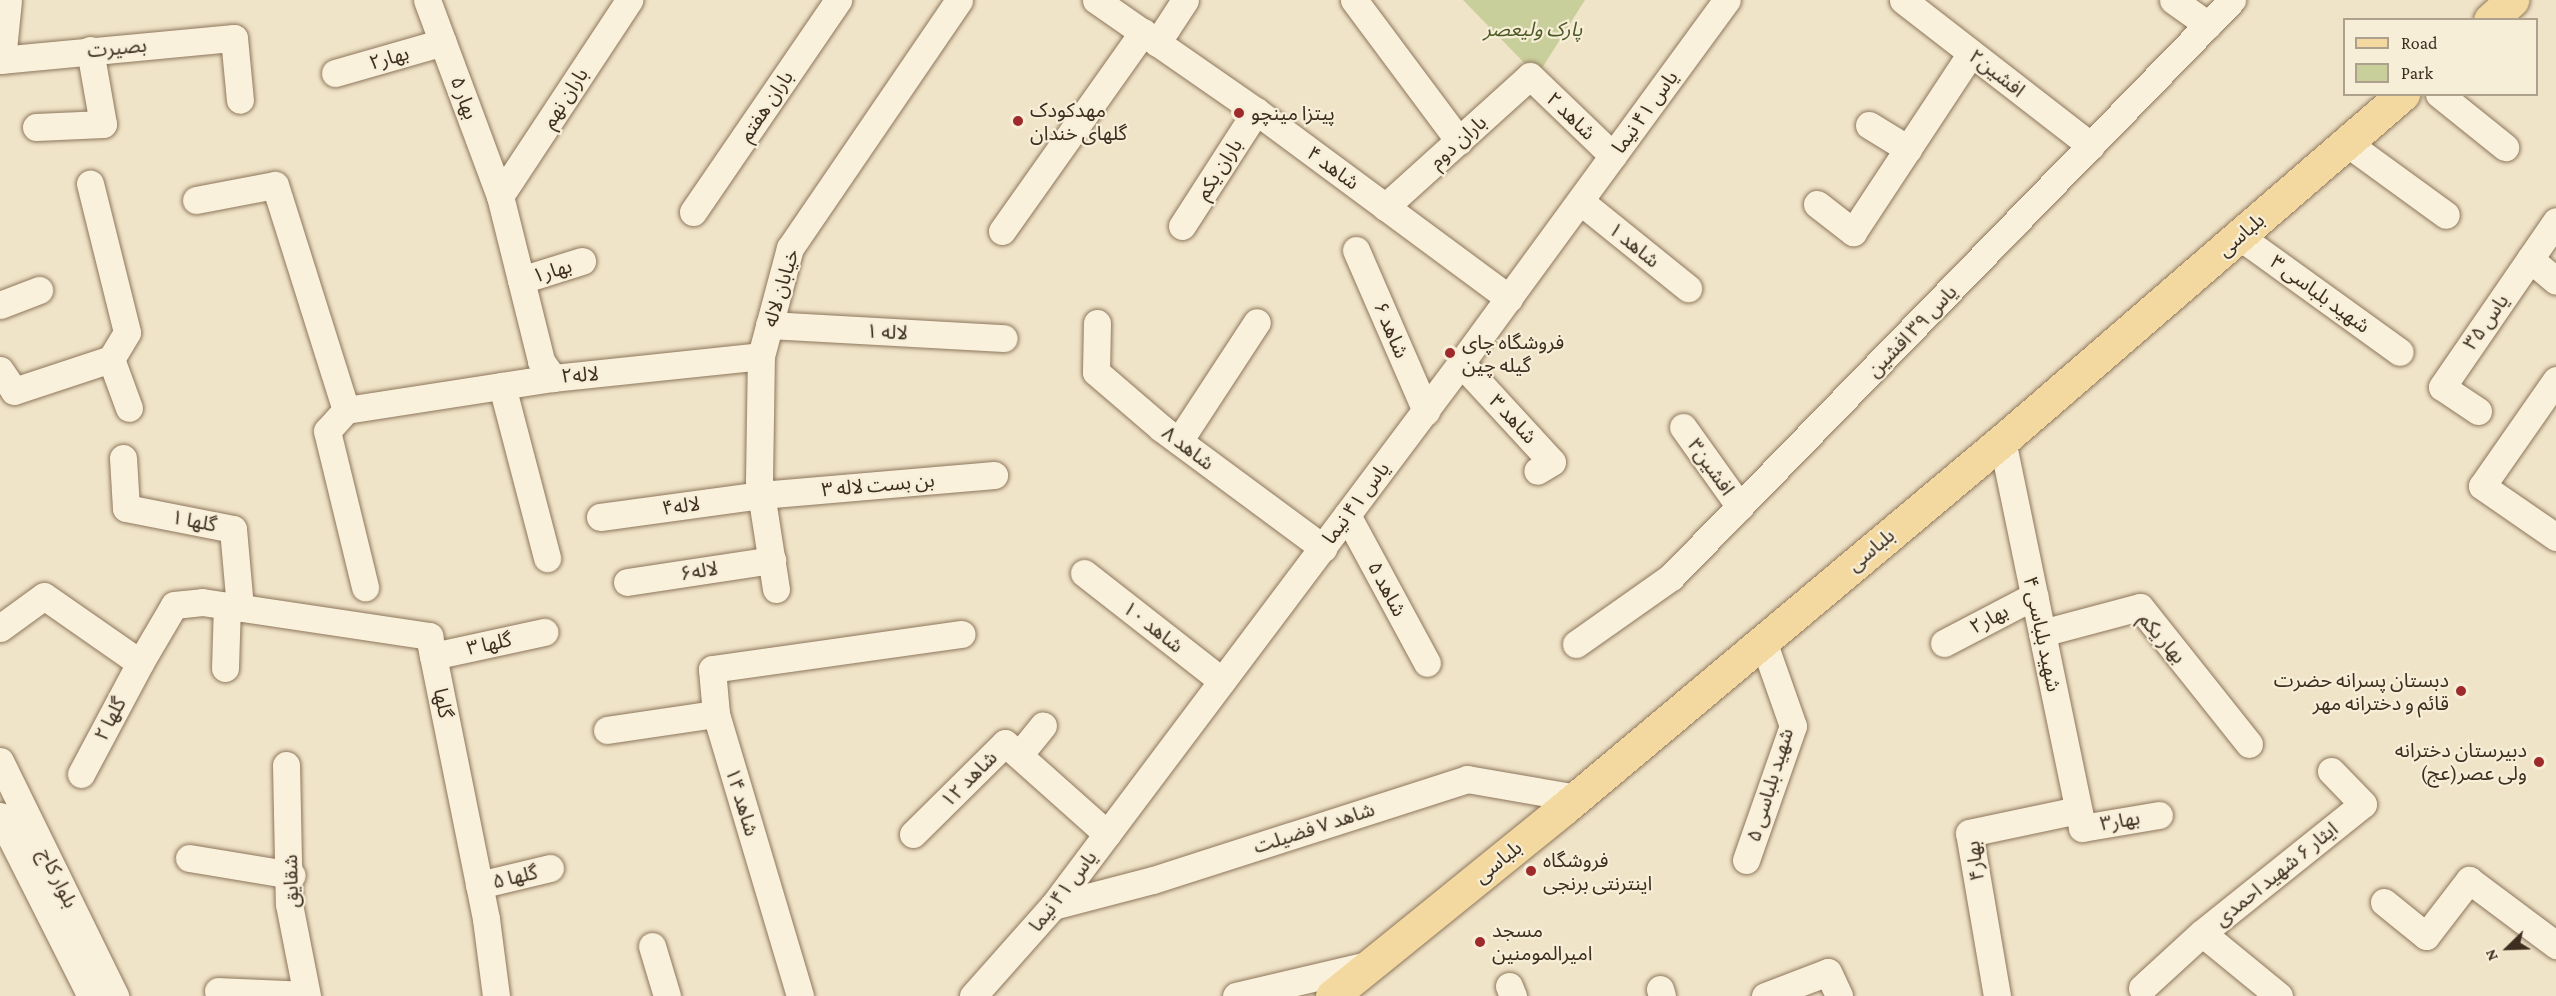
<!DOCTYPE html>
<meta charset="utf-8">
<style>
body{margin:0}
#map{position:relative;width:2556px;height:996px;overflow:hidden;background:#f0e4c8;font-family:"Crimson Pro","Noto Sans Arabic",serif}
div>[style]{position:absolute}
.green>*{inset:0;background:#c9cf9b}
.roads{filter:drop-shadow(0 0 2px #8d765c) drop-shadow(0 0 2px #8d765c)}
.minor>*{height:27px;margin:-13.5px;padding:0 13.5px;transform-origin:13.5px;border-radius:13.5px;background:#faf1dc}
.major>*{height:33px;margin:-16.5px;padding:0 16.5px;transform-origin:16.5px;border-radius:16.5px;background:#f3d9a0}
.dots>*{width:16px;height:16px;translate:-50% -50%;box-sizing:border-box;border:3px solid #f7eed8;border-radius:50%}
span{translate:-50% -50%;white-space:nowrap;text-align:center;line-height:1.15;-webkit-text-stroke:4.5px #f7eed8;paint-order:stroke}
.park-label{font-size:20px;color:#4d5a26;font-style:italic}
.street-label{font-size:20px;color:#3d2e20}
.poi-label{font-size:20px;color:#3d2e20}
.left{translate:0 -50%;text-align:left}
.right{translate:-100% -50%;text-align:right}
.legend{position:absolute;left:2343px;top:18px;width:195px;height:78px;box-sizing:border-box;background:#f7eed8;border:2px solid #ada18e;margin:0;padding:8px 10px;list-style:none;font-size:18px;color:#3d2e20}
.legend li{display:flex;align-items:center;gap:12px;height:30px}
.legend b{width:30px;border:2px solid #ada18e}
.north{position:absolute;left:2478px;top:918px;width:60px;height:60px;-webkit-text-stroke:4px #f7eed8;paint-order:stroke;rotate:247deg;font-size:16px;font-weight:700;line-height:24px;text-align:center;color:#3d2e20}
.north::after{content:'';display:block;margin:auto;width:21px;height:27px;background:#3d2e20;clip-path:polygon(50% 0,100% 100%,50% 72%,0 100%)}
</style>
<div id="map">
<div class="green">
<i style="clip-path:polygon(1463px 0,1585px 0,1537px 76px)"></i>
</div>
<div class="roads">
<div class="minor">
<i style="left:427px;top:0;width:209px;rotate:69.6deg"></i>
<i style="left:500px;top:196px;width:170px;rotate:76deg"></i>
<i style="left:541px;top:361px;width:21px;rotate:55deg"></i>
<i style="left:553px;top:378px;width:209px;rotate:-6deg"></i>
<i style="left:1096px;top:0;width:195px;rotate:34.8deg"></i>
<i style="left:1256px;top:111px;width:315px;rotate:36.5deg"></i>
<i style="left:1354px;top:0;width:176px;rotate:53.3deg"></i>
<i style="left:1903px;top:0;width:238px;rotate:37.8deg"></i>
<i style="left:2173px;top:0;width:43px;rotate:35.5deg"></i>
<i style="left:1157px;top:43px;width:51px;rotate:-56.9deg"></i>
<i style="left:0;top:60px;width:235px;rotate:-5.4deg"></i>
<i style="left:234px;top:38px;width:62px;rotate:84.5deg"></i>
<i style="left:2px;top:60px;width:60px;rotate:-84.3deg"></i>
<i style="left:335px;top:73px;width:112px;rotate:-16deg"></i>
<i style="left:2439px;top:94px;width:85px;rotate:38.8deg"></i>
<i style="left:1869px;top:125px;width:46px;rotate:31.6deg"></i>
<i style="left:36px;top:127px;width:67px;rotate:-2.6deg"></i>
<i style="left:103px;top:124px;width:75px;rotate:-100deg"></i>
<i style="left:2347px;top:143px;width:122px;rotate:36deg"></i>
<i style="left:500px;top:196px;width:235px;rotate:-56.6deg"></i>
<i style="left:196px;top:200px;width:80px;rotate:-10.8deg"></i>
<i style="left:275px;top:185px;width:236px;rotate:72.5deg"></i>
<i style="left:346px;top:410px;width:209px;rotate:-8.8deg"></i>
<i style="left:1580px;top:201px;width:139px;rotate:38.9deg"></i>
<i style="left:1817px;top:204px;width:46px;rotate:37.9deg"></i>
<i style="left:1853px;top:232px;width:214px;rotate:-56.6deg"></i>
<i style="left:1385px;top:207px;width:195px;rotate:-42.1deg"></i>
<i style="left:1530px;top:76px;width:115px;rotate:43.9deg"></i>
<i style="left:693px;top:212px;width:257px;rotate:-55.6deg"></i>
<i style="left:1182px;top:226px;width:137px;rotate:-57.2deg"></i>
<i style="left:1002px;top:231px;width:244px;rotate:-54.7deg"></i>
<i style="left:2239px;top:236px;width:198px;rotate:35.8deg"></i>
<i style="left:1356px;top:250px;width:176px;rotate:66.5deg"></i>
<i style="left:2530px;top:259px;width:34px;rotate:40deg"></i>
<i style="left:521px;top:280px;width:64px;rotate:-17.3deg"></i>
<i style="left:0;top:305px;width:42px;rotate:-21deg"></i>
<i style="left:1097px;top:323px;width:49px;rotate:91.2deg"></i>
<i style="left:1096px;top:372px;width:86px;rotate:40.7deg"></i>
<i style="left:1161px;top:428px;width:202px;rotate:36.5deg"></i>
<i style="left:769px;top:325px;width:235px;rotate:3.2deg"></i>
<i style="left:111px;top:359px;width:52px;rotate:69.8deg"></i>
<i style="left:1461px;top:363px;width:134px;rotate:47.4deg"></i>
<i style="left:1552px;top:462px;width:17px;rotate:149deg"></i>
<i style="left:0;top:370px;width:25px;rotate:56deg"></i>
<i style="left:14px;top:391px;width:102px;rotate:-18.3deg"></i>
<i style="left:111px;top:359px;width:31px;rotate:-59deg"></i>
<i style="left:127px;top:332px;width:153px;rotate:-104deg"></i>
<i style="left:2556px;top:380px;width:129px;rotate:124.9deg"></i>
<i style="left:2482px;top:486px;width:90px;rotate:34.6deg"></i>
<i style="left:502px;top:386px;width:178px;rotate:75.3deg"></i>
<i style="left:346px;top:410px;width:28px;rotate:132deg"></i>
<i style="left:327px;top:431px;width:161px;rotate:76.3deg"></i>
<i style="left:2478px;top:411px;width:43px;rotate:-146.3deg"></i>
<i style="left:2442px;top:387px;width:201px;rotate:-55.5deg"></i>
<i style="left:1683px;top:427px;width:98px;rotate:54.5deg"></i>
<i style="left:2002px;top:440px;width:396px;rotate:78.3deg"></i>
<i style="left:2082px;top:828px;width:78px;rotate:-9.6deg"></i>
<i style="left:1179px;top:441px;width:142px;rotate:-56.8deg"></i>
<i style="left:123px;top:458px;width:50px;rotate:86.6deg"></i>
<i style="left:126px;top:508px;width:109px;rotate:11.1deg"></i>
<i style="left:233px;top:529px;width:79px;rotate:84.9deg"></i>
<i style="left:1347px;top:515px;width:168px;rotate:61.6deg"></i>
<i style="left:600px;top:517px;width:162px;rotate:-7.8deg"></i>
<i style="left:761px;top:495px;width:234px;rotate:-4.9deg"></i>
<i style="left:1084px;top:573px;width:175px;rotate:38deg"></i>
<i style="left:627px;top:582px;width:147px;rotate:-8.6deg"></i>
<i style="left:776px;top:589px;width:110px;rotate:-98.9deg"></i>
<i style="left:759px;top:480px;width:124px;rotate:-89.1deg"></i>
<i style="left:761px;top:356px;width:112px;rotate:-75deg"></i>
<i style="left:790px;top:248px;width:300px;rotate:-55.7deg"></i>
<i style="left:0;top:628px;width:54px;rotate:-36deg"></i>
<i style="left:44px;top:596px;width:117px;rotate:34.9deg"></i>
<i style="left:140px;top:663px;width:67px;rotate:-59.6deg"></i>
<i style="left:174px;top:605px;width:28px;rotate:-6deg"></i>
<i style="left:202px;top:602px;width:230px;rotate:8.5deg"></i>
<i style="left:429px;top:636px;width:289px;rotate:78.6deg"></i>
<i style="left:486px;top:919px;width:78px;rotate:82.6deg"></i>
<i style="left:2042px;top:633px;width:101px;rotate:-14.9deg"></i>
<i style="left:2140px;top:607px;width:175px;rotate:51.5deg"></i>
<i style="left:1944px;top:643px;width:102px;rotate:-27.6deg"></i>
<i style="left:1576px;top:644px;width:116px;rotate:-35.2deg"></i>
<i style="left:1671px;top:577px;width:805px;rotate:-45.81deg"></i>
<i style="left:433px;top:656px;width:114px;rotate:-12.2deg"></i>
<i style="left:225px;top:668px;width:62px;rotate:-88.2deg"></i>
<i style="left:716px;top:714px;width:45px;rotate:-95.1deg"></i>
<i style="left:712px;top:669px;width:252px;rotate:-8deg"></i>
<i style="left:607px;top:730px;width:110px;rotate:-8.4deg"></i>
<i style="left:716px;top:714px;width:294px;rotate:73.4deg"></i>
<i style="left:1019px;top:755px;width:38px;rotate:-51deg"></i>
<i style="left:0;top:761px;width:262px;rotate:63.9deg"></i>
<i style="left:286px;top:765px;width:139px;rotate:88.8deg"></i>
<i style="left:289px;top:904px;width:94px;rotate:78.9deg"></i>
<i style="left:81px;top:774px;width:126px;rotate:-62deg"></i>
<i style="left:0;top:816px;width:202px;rotate:63.2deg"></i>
<i style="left:913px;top:834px;width:129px;rotate:-44.7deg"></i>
<i style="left:1005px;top:743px;width:137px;rotate:41.7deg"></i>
<i style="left:189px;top:858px;width:104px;rotate:9.4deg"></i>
<i style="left:1746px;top:860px;width:142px;rotate:-70.7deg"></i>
<i style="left:1793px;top:726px;width:90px;rotate:-109.4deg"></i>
<i style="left:479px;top:885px;width:73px;rotate:-13.5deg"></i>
<i style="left:2384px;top:902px;width:54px;rotate:39deg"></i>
<i style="left:2426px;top:936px;width:71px;rotate:-52.5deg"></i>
<i style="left:2469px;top:880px;width:109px;rotate:36.8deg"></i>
<i style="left:1053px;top:906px;width:103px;rotate:-14.6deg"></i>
<i style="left:1153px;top:880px;width:330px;rotate:-17.8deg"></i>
<i style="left:1467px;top:779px;width:112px;rotate:9.8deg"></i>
<i style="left:652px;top:946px;width:52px;rotate:73.3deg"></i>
<i style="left:1509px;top:986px;width:11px;rotate:68deg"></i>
<i style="left:2142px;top:988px;width:81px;rotate:-42.5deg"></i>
<i style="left:1660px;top:989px;width:7px;rotate:74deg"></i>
<i style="left:218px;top:991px;width:88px;rotate:2.6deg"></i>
<i style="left:973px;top:996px;width:120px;rotate:-48.4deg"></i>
<i style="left:1053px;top:906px;width:679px;rotate:-53.08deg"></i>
<i style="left:1461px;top:363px;width:450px;rotate:-53.8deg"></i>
<i style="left:1236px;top:996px;width:139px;rotate:-13.3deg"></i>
<i style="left:1765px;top:996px;width:67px;rotate:-20.9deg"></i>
<i style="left:1828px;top:972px;width:26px;rotate:65deg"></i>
<i style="left:1997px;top:996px;width:165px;rotate:-99.7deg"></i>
<i style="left:1969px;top:833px;width:111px;rotate:-11.9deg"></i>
<i style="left:2279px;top:996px;width:99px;rotate:-140.7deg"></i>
<i style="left:2202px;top:933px;width:206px;rotate:-38.7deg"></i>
<i style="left:2363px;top:804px;width:46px;rotate:-134.1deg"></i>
</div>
<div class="major">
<i style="left:2490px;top:20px;width:30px;rotate:-42deg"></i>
<i style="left:1332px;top:996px;width:297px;rotate:-39deg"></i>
<i style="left:1563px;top:809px;width:583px;rotate:-39.99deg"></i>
<i style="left:2010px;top:434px;width:520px;rotate:-40.86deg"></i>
</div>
</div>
<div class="dots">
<i style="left:1239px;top:113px;background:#9e2a2b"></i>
<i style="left:1018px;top:121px;background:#9e2a2b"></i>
<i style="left:1450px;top:353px;background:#9e2a2b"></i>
<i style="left:2461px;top:691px;background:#9e2a2b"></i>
<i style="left:2539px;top:762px;background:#9e2a2b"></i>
<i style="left:1531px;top:871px;background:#9e2a2b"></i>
<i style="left:1480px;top:942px;background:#9e2a2b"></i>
</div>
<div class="park-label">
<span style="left:1533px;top:29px">پارک ولیعصر</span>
</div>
<div class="street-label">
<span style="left:117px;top:48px;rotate:-6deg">بصیرت</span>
<span style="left:389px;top:58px;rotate:-16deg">بهار۲</span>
<span style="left:1997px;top:73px;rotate:38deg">افشین۲</span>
<span style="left:464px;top:98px;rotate:70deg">بهار ۵</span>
<span style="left:565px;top:98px;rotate:-57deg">باران نهم</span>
<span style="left:766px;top:106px;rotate:-56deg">باران هفتم</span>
<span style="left:1645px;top:112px;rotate:-54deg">یاس ۴۱ نیما</span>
<span style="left:1571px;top:116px;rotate:44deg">شاهد ۲</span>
<span style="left:1458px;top:142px;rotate:-42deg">باران دوم</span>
<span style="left:1333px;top:168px;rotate:36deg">شاهد ۴</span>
<span style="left:1219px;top:169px;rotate:-57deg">باران یکم</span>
<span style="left:2241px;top:235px;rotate:-41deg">بلباسی</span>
<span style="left:1634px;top:245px;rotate:39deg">شاهد ۱</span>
<span style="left:552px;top:271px;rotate:-17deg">بهار۱</span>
<span style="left:781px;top:288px;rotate:-73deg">خیابان لاله</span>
<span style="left:2320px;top:294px;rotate:36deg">شهید بلباسی ۳</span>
<span style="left:2486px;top:322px;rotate:-55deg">یاس ۳۵</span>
<span style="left:1391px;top:330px;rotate:67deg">شاهد ۶</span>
<span style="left:1912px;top:331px;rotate:-46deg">یاس ۳۹ افشین</span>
<span style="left:887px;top:332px;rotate:3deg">لاله ۱</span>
<span style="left:580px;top:375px;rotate:-4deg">لاله۲</span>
<span style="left:1513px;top:419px;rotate:47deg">شاهد ۳</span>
<span style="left:1188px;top:448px;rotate:37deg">شاهد ۸</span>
<span style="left:1711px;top:467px;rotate:54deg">افشین۳</span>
<span style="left:878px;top:485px;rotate:-5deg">بن بست لاله ۳</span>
<span style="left:1356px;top:503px;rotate:-53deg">یاس ۴۱ نیما</span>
<span style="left:681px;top:506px;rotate:-8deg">لاله۴</span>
<span style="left:194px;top:521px;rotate:11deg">گلها ۱</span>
<span style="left:1871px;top:550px;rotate:-40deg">بلباسی</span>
<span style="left:699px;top:571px;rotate:-9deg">لاله۶</span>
<span style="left:1387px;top:589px;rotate:62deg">شاهد ۵</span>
<span style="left:1989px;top:619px;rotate:-28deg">بهار۲</span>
<span style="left:1153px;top:627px;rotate:38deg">شاهد ۱۰</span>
<span style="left:2042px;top:634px;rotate:78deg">شهید بلباسی ۴</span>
<span style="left:2162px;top:638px;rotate:49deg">بهار یکم</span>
<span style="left:489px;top:644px;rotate:-12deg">گلها ۳</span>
<span style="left:443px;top:703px;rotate:79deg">گلها</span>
<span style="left:110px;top:719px;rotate:-62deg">گلها ۲</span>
<span style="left:969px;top:779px;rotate:-45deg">شاهد ۱۲</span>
<span style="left:1770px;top:785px;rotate:-73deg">شهید بلباسی ۵</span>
<span style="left:742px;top:802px;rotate:73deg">شاهد ۱۴</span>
<span style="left:2120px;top:821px;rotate:-10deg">بهار۳</span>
<span style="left:1314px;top:828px;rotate:-18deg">شاهد ۷ فضیلت</span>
<span style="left:1975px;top:861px;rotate:-97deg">بهار۴</span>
<span style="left:1498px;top:862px;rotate:-39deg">بلباسی</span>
<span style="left:2276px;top:874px;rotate:-39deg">ایثار ۶ شهید احمدی</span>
<span style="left:515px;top:877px;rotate:-13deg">گلها ۵</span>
<span style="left:58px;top:878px;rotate:64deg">بلوار کاج</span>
<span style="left:291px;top:881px;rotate:-91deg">شقایق</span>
<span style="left:1063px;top:891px;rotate:-52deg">یاس ۴۱ نیما</span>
</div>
<div class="poi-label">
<span class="left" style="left:1030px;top:122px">مهدکودک<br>گلهای خندان</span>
<span class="left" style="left:1251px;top:113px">پیتزا مینچو</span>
<span class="left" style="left:1462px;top:354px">فروشگاه چای<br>گیله‌ چین</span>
<span class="right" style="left:2449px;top:692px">دبستان پسرانه حضرت<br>قائم و دخترانه مهر</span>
<span class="right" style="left:2527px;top:762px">دبیرستان دخترانه<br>ولی عصر(عج)</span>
<span class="left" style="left:1543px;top:872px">فروشگاه<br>اینترنتی برنجی</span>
<span class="left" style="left:1492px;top:942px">مسجد<br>امیرالمومنین</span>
</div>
<ul class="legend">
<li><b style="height:8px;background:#f3d9a0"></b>Road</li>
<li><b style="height:16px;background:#c9cf9b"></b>Park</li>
</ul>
<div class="north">N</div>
</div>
